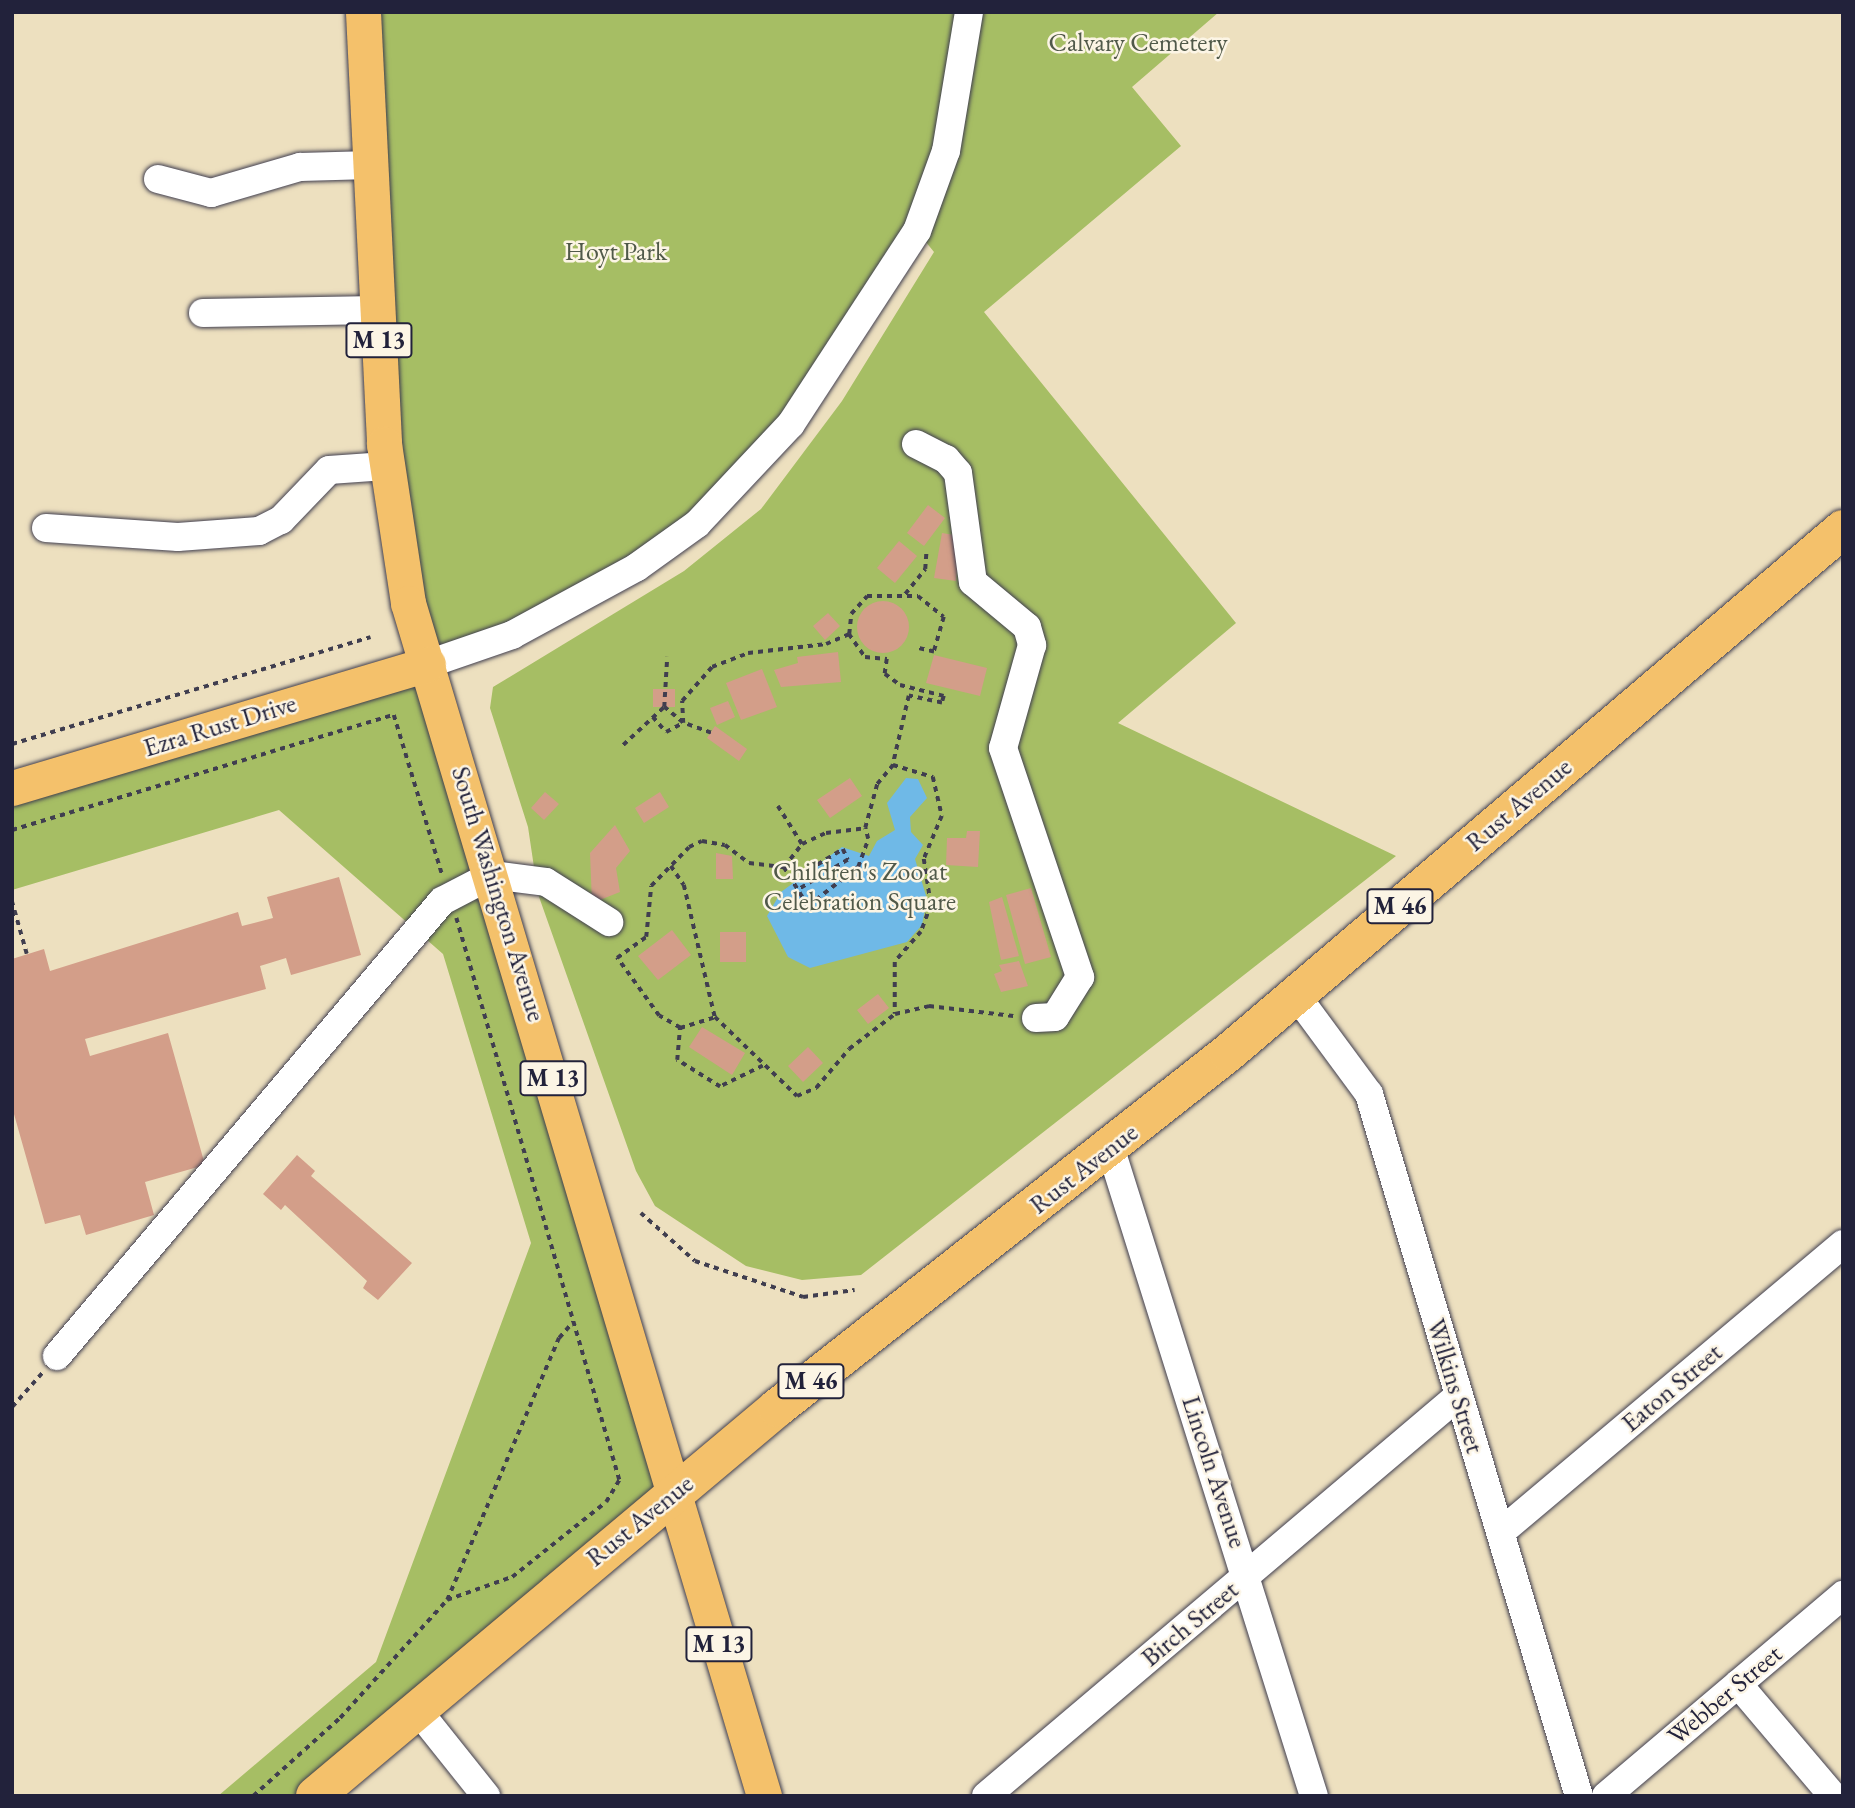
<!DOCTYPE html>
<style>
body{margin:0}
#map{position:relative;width:1855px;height:1808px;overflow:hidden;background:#ede0bf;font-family:"EB Garamond",serif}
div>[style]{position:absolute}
.green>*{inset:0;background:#a6be64}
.water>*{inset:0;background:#6fb9e7}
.building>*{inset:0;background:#d39e89}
.round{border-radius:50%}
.path>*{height:3.5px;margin-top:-1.75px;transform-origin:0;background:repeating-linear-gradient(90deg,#403e4f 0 5px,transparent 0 10px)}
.roads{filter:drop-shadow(0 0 2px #403e4f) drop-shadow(0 0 2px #403e4f)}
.minor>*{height:28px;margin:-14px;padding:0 14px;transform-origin:14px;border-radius:14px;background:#fff}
.major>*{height:35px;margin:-17.5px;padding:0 17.5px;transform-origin:17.5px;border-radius:17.5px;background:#f4c16b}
.highway>*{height:38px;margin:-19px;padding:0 19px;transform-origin:19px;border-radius:19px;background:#f4c16b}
span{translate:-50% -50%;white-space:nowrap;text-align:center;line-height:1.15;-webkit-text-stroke:5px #fcf5e5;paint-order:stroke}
.shield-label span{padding:2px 5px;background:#fcf5e5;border:2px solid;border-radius:5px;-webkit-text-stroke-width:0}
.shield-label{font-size:24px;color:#22223b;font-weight:700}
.park-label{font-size:26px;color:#505949}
.street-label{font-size:26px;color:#22223b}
.frame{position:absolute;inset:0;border:14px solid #22223b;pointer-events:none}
</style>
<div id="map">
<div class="green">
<i style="clip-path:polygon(363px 12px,1219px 12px,1132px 87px,1181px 146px,984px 312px,1236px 623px,1118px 723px,1396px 856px,861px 1275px,802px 1280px,746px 1266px,655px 1206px,636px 1171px,538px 894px,528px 827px,490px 708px,493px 687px,684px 571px,761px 509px,842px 401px,934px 252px,917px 231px,840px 347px,697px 524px,428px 664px,675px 1493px,315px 1796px,218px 1796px,376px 1662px,531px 1243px,443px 954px,279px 810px,12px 890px,12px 788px,428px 664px,408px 603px)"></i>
</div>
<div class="water">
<i style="clip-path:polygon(906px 778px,918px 779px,927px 798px,910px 817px,911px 832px,923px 845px,915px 859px,927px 899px,922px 925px,907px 942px,810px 968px,788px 957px,767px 916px,781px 892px,842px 847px,869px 856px,877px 841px,895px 830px,887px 803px)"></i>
</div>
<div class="building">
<i style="clip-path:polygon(928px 505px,945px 518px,924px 546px,907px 533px)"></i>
<i style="clip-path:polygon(942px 533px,960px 536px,956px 581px,934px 578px)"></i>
<i style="clip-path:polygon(899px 541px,917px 556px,895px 583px,877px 568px)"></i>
<i class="round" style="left:857px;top:601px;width:52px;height:52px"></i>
<i style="clip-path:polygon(828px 613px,840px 626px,825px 640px,813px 626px)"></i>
<i style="clip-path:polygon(838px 652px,841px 682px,781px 687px,774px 670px,798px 663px,797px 657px)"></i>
<i style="clip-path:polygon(934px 655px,987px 668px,980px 696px,926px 683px)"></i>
<i style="clip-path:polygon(762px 669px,777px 707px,741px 720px,726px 683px)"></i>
<i style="clip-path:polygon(653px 689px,675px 689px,675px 707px,653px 707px)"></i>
<i style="clip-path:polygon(728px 701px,735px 717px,717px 725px,710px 708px)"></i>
<i style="clip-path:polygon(715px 726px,747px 749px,739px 761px,707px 738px)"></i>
<i style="clip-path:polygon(850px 778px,862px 796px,830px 818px,817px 800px)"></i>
<i style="clip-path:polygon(545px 792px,559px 804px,544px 820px,531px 808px)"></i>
<i style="clip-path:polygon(660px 792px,669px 807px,644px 823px,635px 808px)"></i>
<i style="clip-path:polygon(615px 825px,630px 851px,616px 868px,620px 892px,592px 903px,590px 853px)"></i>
<i style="clip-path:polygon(967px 831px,980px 831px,978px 867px,946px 865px,947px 838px,966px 838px)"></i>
<i style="clip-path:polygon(716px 853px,732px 856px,733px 879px,716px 879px)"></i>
<i style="clip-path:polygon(339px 877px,361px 955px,291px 975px,286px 958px,260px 966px,266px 989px,85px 1039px,90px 1056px,168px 1033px,205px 1165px,145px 1182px,154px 1215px,86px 1235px,80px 1215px,45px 1224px,12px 1107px,12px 959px,44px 949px,50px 971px,238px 912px,242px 926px,273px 918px,267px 897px)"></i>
<i style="clip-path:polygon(1031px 888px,1051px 957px,1025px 964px,1006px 895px)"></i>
<i style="clip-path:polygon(1002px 897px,1019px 956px,1001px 960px,989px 902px)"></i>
<i style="clip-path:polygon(672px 930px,691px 955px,658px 980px,638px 956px)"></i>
<i style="clip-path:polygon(720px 932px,746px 932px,746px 962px,720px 962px)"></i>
<i style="clip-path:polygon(1019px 961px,1028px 986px,1001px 992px,994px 974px,1002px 971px,999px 965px)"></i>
<i style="clip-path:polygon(878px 994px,889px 1008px,868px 1024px,857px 1010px)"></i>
<i style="clip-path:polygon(702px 1027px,745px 1053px,732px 1075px,689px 1047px)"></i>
<i style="clip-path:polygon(808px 1047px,823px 1063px,803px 1082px,788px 1066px)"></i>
<i style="clip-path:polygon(297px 1155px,315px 1171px,311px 1176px,412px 1263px,378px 1300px,363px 1288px,367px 1281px,285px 1205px,281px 1210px,263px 1194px)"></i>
</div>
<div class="path">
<i style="left:905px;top:594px;width:32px;rotate:-51deg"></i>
<i style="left:925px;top:569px;width:16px;rotate:-86deg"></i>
<i style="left:849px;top:634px;width:20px;rotate:-84deg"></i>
<i style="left:851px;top:614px;width:24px;rotate:-48deg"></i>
<i style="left:867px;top:596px;width:51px"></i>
<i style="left:918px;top:596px;width:33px;rotate:39deg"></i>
<i style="left:944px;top:617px;width:36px;rotate:106deg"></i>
<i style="left:934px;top:652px;width:17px;rotate:-167deg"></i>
<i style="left:653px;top:717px;width:20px;rotate:49deg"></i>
<i style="left:666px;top:732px;width:19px;rotate:-28deg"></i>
<i style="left:683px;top:723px;width:25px;rotate:-140deg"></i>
<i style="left:711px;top:733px;width:30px;rotate:-160deg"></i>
<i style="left:683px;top:723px;width:22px;rotate:-93deg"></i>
<i style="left:682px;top:701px;width:45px;rotate:-48.6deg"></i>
<i style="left:712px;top:667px;width:39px;rotate:-21deg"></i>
<i style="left:748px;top:653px;width:79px;rotate:-6.6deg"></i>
<i style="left:826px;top:644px;width:25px;rotate:-23deg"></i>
<i style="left:849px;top:634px;width:28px;rotate:55deg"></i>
<i style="left:865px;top:657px;width:22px;rotate:5deg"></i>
<i style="left:887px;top:659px;width:15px;rotate:98deg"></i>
<i style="left:885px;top:674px;width:19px;rotate:36deg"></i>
<i style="left:900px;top:685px;width:45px;rotate:14deg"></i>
<i style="left:944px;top:696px;width:7px;rotate:106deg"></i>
<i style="left:942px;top:703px;width:34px;rotate:-168deg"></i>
<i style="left:909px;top:696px;width:71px;rotate:103.1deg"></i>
<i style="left:893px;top:765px;width:42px;rotate:16.7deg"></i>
<i style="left:933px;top:777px;width:40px;rotate:77deg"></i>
<i style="left:942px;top:816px;width:47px;rotate:112.7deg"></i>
<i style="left:924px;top:859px;width:47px;rotate:81.3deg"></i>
<i style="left:931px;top:905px;width:29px;rotate:110deg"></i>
<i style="left:921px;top:932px;width:40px;rotate:131deg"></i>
<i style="left:895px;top:962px;width:52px;rotate:90deg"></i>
<i style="left:12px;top:744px;width:374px;rotate:-16.6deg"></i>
<i style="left:623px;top:745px;width:56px;rotate:-42.8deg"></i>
<i style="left:664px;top:707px;width:50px;rotate:-86.6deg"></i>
<i style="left:778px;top:806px;width:45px;rotate:57.7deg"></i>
<i style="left:12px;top:830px;width:399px;rotate:-16.8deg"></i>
<i style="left:394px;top:715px;width:166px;rotate:73.2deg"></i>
<i style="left:671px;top:866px;width:23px;rotate:56deg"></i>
<i style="left:684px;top:885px;width:136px;rotate:76.8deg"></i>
<i style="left:715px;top:1017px;width:114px;rotate:43.9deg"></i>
<i style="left:797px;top:1096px;width:21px;rotate:-23deg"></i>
<i style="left:816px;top:1088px;width:51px;rotate:-49.8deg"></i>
<i style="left:849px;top:1049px;width:58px;rotate:-37.3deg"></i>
<i style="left:895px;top:1014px;width:35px;rotate:-13deg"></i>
<i style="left:929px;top:1006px;width:85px;rotate:6.8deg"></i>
<i style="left:784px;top:867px;width:46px;rotate:58.4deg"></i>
<i style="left:808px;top:906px;width:63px;rotate:-38deg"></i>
<i style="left:858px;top:867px;width:30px;rotate:-70deg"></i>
<i style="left:868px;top:839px;width:11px;rotate:-105deg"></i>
<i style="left:792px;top:880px;width:60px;rotate:-31.3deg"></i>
<i style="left:843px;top:849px;width:12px;rotate:66deg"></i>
<i style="left:848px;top:860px;width:58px;rotate:149deg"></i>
<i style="left:12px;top:901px;width:55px;rotate:74.2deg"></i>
<i style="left:680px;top:1028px;width:37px;rotate:-17deg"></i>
<i style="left:763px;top:1066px;width:48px;rotate:154deg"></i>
<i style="left:720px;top:1087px;width:51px;rotate:-147.9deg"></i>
<i style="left:677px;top:1060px;width:32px;rotate:-85deg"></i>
<i style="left:680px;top:1028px;width:24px;rotate:-150deg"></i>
<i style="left:659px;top:1016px;width:72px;rotate:-125.9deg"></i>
<i style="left:617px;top:958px;width:36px;rotate:-36deg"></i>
<i style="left:646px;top:937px;width:51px;rotate:-84.4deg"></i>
<i style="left:651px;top:886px;width:54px;rotate:-45.7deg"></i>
<i style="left:689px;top:847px;width:14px;rotate:-25deg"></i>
<i style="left:702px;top:841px;width:23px;rotate:10deg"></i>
<i style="left:725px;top:845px;width:30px;rotate:37deg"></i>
<i style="left:749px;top:863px;width:35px;rotate:7deg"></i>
<i style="left:784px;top:867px;width:29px;rotate:-52deg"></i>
<i style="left:802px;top:844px;width:26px;rotate:-25deg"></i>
<i style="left:826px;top:833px;width:39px;rotate:-7deg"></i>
<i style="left:865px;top:828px;width:46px;rotate:-74.7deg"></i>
<i style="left:877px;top:784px;width:25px;rotate:-50deg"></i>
<i style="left:641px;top:1213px;width:72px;rotate:41.6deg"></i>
<i style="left:695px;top:1261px;width:114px;rotate:18.4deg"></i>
<i style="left:803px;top:1297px;width:52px;rotate:-7.7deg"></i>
<i style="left:12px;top:1407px;width:47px;rotate:-48.5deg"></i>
<i style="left:447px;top:1600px;width:69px;rotate:-19.5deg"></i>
<i style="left:512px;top:1577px;width:120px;rotate:-38.6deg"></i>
<i style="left:606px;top:1502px;width:26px;rotate:-59deg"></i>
<i style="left:619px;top:1480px;width:585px;rotate:-106.17deg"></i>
<i style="left:253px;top:1796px;width:117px;rotate:-41.9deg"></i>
<i style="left:340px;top:1718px;width:159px;rotate:-47.8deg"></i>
<i style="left:447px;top:1600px;width:285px;rotate:-66.9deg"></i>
<i style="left:559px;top:1338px;width:21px;rotate:-49deg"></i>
</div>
<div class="roads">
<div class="minor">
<i style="left:158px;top:179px;width:55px;rotate:14.8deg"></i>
<i style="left:211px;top:193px;width:93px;rotate:-16.3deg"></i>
<i style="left:300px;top:167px;width:71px;rotate:-1.6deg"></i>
<i style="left:203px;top:313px;width:175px;rotate:-1deg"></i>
<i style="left:916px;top:444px;width:34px;rotate:27deg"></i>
<i style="left:946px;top:459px;width:18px;rotate:49deg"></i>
<i style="left:958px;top:473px;width:110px;rotate:82.2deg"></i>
<i style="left:973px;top:582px;width:70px;rotate:39.8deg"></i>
<i style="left:1027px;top:627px;width:19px;rotate:74deg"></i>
<i style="left:1032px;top:645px;width:107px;rotate:105.7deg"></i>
<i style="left:1003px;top:748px;width:242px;rotate:71.4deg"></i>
<i style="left:1080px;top:977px;width:47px;rotate:122deg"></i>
<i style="left:1055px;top:1017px;width:19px;rotate:177deg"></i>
<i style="left:46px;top:528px;width:132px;rotate:3.9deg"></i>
<i style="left:178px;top:537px;width:81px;rotate:-4.2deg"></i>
<i style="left:259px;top:531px;width:25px;rotate:-27deg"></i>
<i style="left:281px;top:520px;width:69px;rotate:-46.2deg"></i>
<i style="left:329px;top:470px;width:57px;rotate:-4deg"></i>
<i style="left:428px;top:664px;width:89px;rotate:-19deg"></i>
<i style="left:512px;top:635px;width:142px;rotate:-28.5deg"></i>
<i style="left:637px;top:567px;width:74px;rotate:-35.6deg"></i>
<i style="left:697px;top:524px;width:137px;rotate:-46.8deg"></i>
<i style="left:791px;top:424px;width:230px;rotate:-56.9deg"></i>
<i style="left:917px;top:231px;width:85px;rotate:-70.1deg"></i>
<i style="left:946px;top:151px;width:141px;rotate:-80.6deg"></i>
<i style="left:1296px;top:995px;width:123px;rotate:53.6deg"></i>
<i style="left:1369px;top:1094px;width:733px;rotate:73.35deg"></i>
<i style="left:1111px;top:1150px;width:677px;rotate:72.56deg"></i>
<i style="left:57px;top:1356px;width:596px;rotate:-49.76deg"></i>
<i style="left:442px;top:901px;width:56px;rotate:-27.5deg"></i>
<i style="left:492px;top:875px;width:54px;rotate:7.4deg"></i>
<i style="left:546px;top:882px;width:75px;rotate:32.4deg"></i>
<i style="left:1501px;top:1532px;width:447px;rotate:-40.1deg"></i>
<i style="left:1738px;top:1684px;width:147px;rotate:49.7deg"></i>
<i style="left:415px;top:1707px;width:114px;rotate:51.4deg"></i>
<i style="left:986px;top:1796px;width:617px;rotate:-40.27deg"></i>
<i style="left:1606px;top:1796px;width:311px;rotate:-40.3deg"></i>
</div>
<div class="major">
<i style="left:363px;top:12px;width:433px;rotate:87.2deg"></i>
<i style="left:384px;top:444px;width:161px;rotate:81.4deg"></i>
<i style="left:408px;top:603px;width:1245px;rotate:73.38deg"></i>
<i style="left:12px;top:788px;width:434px;rotate:-16.6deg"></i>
</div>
<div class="highway">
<i style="left:315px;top:1796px;width:603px;rotate:-40.02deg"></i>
<i style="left:777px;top:1408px;width:574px;rotate:-38.21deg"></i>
<i style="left:1228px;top:1053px;width:808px;rotate:-40.43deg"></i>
</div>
</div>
<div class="shield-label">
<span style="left:379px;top:340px">M 13</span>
<span style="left:1400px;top:906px">M 46</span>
<span style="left:553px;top:1078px">M 13</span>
<span style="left:811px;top:1381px">M 46</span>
<span style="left:719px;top:1644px">M 13</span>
</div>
<div class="park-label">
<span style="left:1138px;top:43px">Calvary Cemetery</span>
<span style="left:616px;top:252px">Hoyt Park</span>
<span style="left:860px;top:887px">Children's Zoo at<br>Celebration Square</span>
</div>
<div class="street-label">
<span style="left:220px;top:726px;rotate:-17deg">Ezra Rust Drive</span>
<span style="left:1519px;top:805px;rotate:-40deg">Rust Avenue</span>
<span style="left:498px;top:894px;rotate:73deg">South Washington Avenue</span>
<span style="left:1084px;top:1169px;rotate:-38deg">Rust Avenue</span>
<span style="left:1455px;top:1386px;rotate:73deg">Wilkins Street</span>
<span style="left:1672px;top:1388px;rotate:-40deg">Eaton Street</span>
<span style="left:1214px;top:1472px;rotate:72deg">Lincoln Avenue</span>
<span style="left:640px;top:1521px;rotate:-39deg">Rust Avenue</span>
<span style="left:1190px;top:1624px;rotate:-40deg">Birch Street</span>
<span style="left:1725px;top:1695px;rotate:-40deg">Webber Street</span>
</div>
<div class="frame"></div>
</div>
